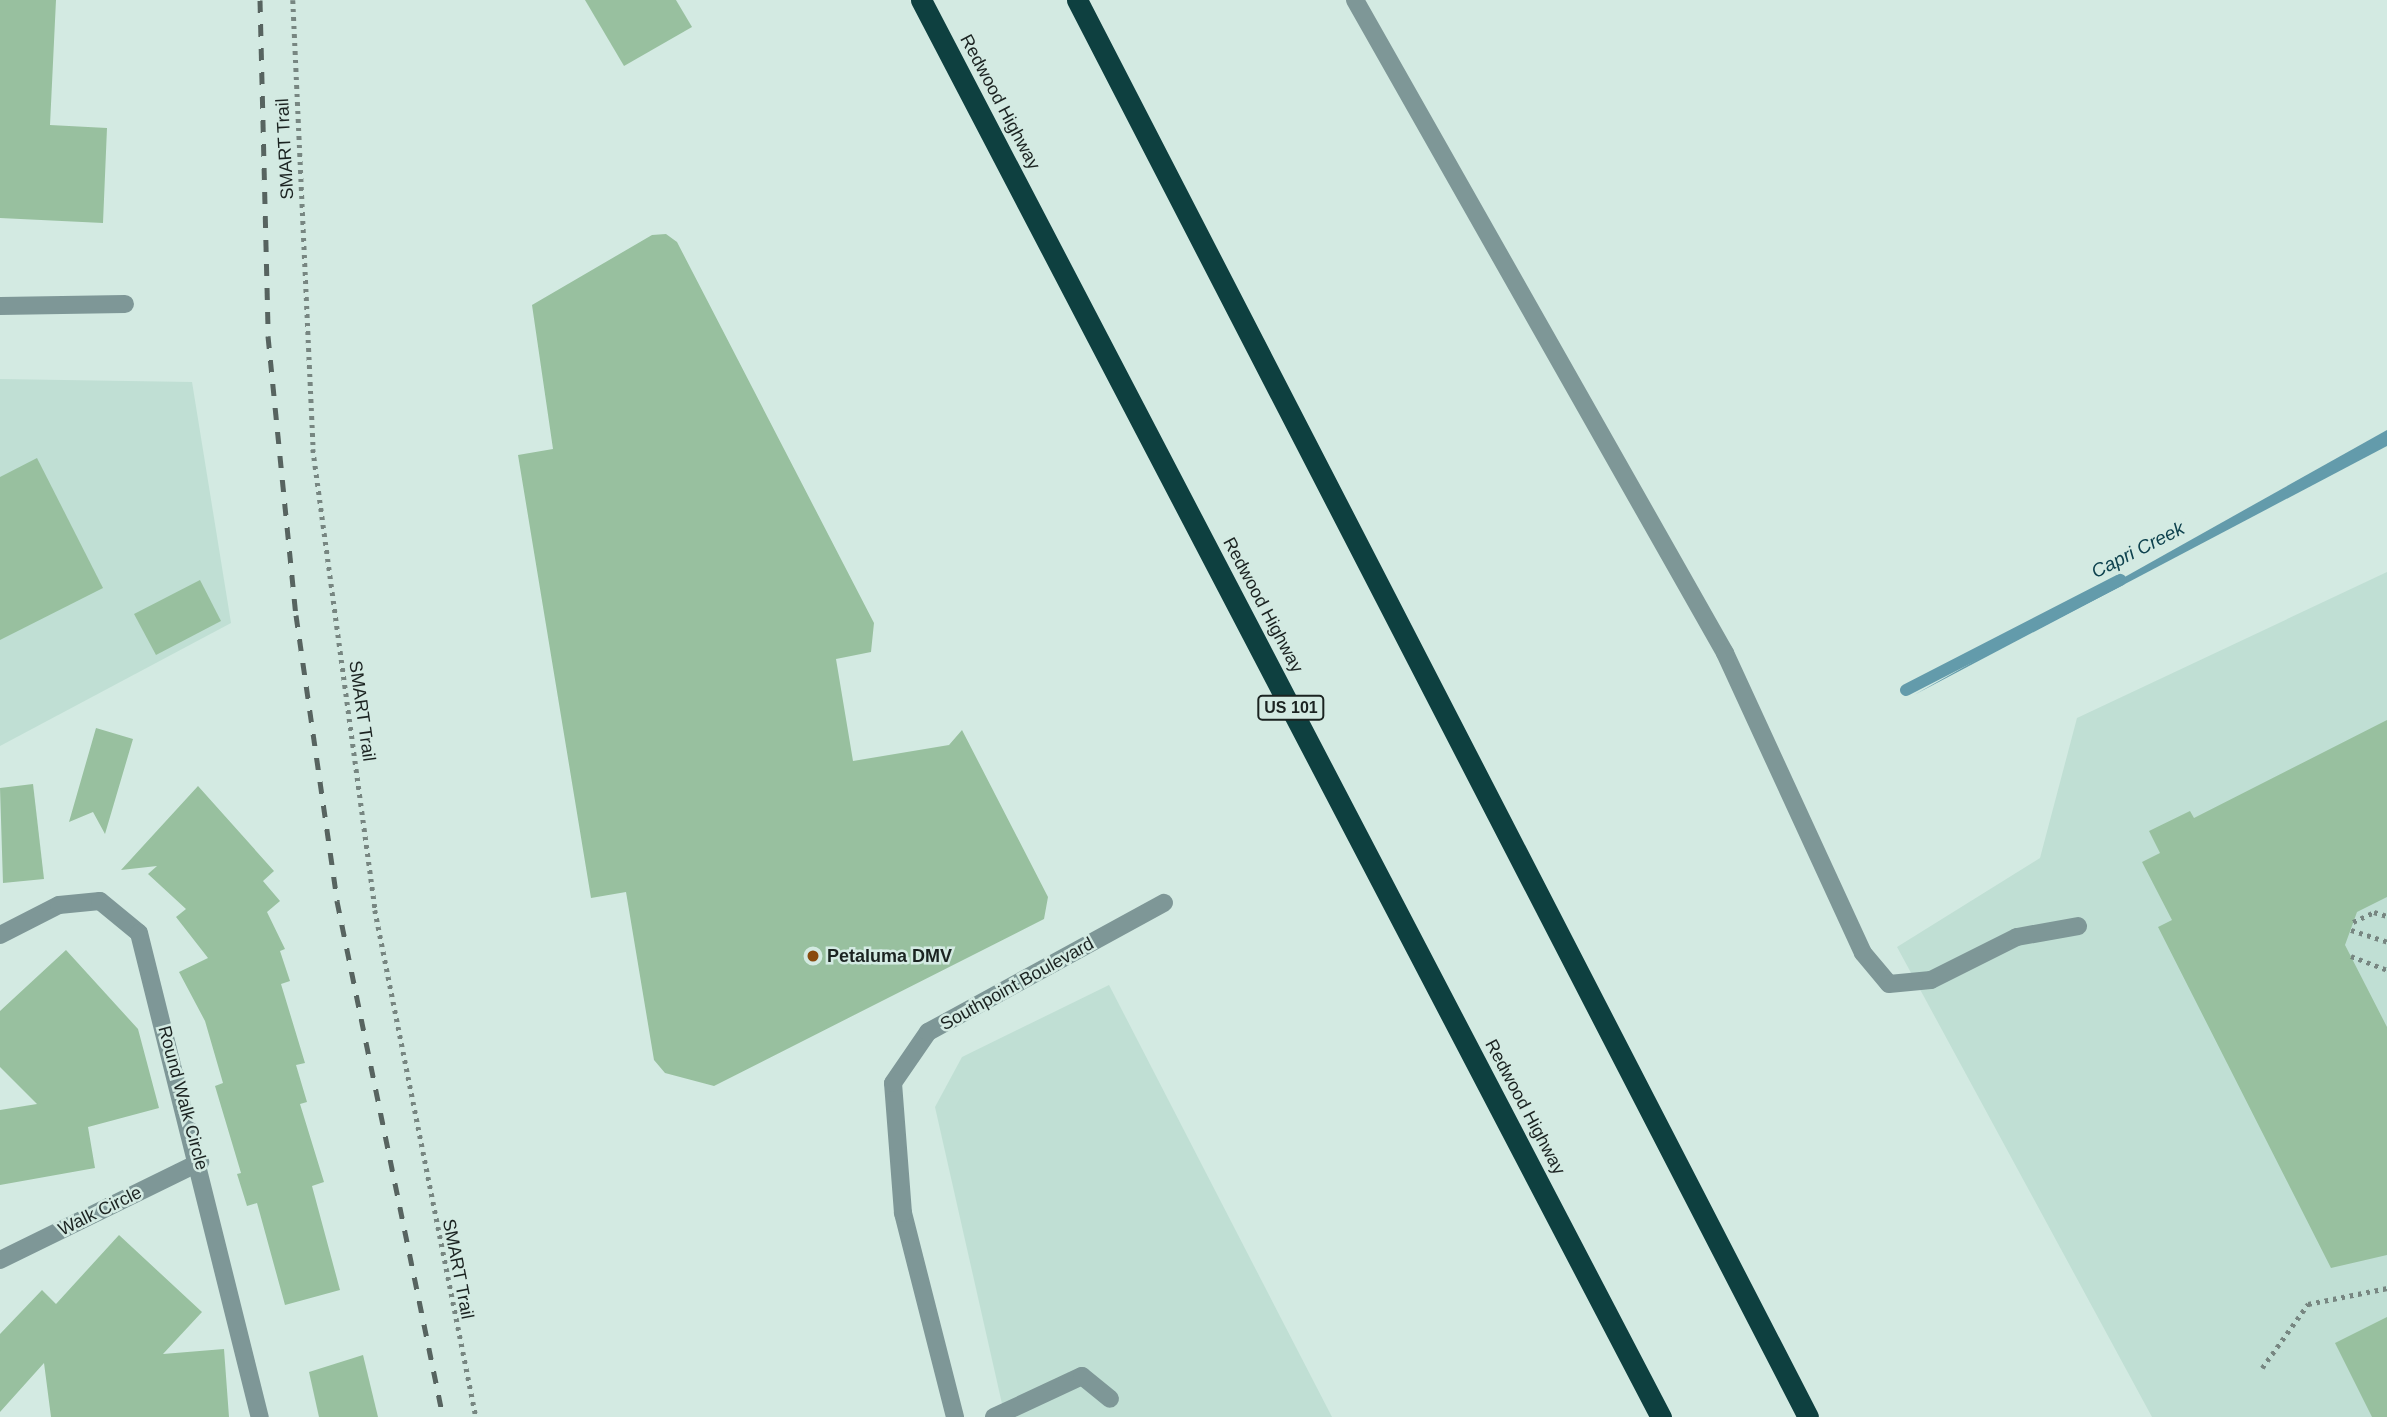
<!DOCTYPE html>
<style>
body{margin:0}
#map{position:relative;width:2387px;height:1417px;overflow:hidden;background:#d3eae2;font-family:Arial,sans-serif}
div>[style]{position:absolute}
.built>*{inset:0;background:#c0dfd4}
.water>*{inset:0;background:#639bab}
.stream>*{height:12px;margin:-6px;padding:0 6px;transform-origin:6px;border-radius:6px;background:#639bab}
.building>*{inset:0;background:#98c09f}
.path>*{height:4.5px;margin-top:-2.25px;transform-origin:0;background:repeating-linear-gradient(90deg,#778681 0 3.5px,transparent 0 8.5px)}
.lane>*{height:18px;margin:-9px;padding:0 9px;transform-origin:9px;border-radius:9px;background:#7e9797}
.street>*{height:18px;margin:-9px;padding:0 9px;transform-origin:9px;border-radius:9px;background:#7e9797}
.highway>*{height:21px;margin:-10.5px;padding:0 10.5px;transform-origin:10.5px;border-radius:10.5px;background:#0e4040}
.rail>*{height:5px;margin-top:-2.5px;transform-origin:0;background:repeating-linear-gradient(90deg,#576460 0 12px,transparent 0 24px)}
.dots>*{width:19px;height:19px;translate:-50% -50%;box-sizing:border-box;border:4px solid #d3eae2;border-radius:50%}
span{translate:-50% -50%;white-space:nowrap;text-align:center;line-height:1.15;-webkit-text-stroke:5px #d3eae2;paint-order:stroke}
.shield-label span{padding:2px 5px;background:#d3eae2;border:2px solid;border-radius:5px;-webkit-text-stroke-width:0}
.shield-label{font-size:16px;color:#1b2321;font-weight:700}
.street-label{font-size:18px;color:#1b2321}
.poi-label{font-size:18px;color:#1b2321;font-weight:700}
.left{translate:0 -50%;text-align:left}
.water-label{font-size:19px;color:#0e424e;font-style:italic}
</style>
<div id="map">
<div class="built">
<i style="clip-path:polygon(0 379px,192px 382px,231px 623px,0 746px)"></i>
<i style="clip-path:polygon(2387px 572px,2387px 1417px,2152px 1417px,1897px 947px,2040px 858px,2077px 718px)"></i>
<i style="clip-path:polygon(1109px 985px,1332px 1417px,1005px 1417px,935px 1107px,962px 1057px)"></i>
</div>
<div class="water">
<i style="clip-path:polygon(2387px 430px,2387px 446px,1914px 695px)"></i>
</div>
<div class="stream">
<i style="left:1906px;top:690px;width:241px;rotate:-27.2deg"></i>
</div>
<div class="building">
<i style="clip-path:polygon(0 0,56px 0,50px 125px,107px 128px,103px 223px,0 218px)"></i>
<i style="clip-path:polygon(585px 0,676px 0,692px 27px,624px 66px)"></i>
<i style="clip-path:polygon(666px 234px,677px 242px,874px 623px,871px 652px,836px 659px,853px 761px,949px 745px,962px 730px,1048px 897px,1044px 919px,714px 1086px,665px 1073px,654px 1060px,626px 892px,591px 898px,518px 455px,553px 449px,532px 305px,652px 235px)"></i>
<i style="clip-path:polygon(37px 458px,103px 588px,0 640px,0 477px)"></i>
<i style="clip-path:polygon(200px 580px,221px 621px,156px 655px,134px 614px)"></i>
<i style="clip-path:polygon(2387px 720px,2387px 897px,2357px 912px,2345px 945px,2387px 1027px,2387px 1255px,2331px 1268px,2158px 927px,2172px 920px,2142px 862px,2160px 853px,2149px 831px,2190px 811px,2194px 818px)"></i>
<i style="clip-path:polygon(96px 728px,133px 739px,105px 834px,93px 812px,69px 822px)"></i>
<i style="clip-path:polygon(33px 784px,44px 879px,3px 883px,0 788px)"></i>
<i style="clip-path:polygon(198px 786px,274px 871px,263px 881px,280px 901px,267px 912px,285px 949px,280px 951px,290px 981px,281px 984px,305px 1063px,296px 1065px,307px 1102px,300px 1104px,324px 1182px,312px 1186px,340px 1290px,285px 1305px,257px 1203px,247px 1206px,237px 1174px,241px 1173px,215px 1086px,223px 1083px,205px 1021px,179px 972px,208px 958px,176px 917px,186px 909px,148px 874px,157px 866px,121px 870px)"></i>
<i style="clip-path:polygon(66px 950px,138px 1029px,159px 1108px,88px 1127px,95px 1168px,0 1185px,0 1110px,37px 1104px,0 1067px,0 1011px)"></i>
<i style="clip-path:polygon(119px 1235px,202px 1312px,163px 1354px,224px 1349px,229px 1417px,51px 1417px,44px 1363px,0 1412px,0 1334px,42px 1290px,56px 1304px)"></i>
<i style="clip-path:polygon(2387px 1317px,2387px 1417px,2372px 1417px,2335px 1343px)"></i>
<i style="clip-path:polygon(363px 1355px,378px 1417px,319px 1417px,309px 1372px)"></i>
</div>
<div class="path">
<i style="left:293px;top:0;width:449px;rotate:87.4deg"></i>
<i style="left:313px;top:449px;width:465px;rotate:82.3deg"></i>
<i style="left:375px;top:910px;width:517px;rotate:78.73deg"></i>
<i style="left:2353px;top:922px;width:23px;rotate:-25deg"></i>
<i style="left:2374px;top:912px;width:14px;rotate:17deg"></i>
<i style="left:2351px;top:930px;width:38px;rotate:18deg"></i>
<i style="left:2351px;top:956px;width:39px;rotate:21deg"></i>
<i style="left:2262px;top:1368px;width:79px;rotate:-54.3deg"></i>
<i style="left:2308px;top:1304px;width:81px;rotate:-11.4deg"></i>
</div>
<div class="lane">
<i style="left:1355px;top:0;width:751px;rotate:60.46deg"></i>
<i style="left:1725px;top:653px;width:330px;rotate:65.3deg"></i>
<i style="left:1863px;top:953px;width:40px;rotate:50deg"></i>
<i style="left:1889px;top:984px;width:42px;rotate:-5.4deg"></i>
<i style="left:1931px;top:980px;width:96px;rotate:-26.6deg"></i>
<i style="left:2017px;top:937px;width:62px;rotate:-10.2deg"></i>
<i style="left:994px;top:1417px;width:97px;rotate:-25deg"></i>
<i style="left:1082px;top:1376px;width:36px;rotate:39deg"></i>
</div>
<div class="street">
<i style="left:0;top:306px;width:125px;rotate:-0.9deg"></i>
<i style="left:0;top:935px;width:66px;rotate:-27deg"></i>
<i style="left:59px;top:905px;width:41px;rotate:-5.6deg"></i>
<i style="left:100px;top:901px;width:50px;rotate:39.4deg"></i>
<i style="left:139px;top:933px;width:499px;rotate:76deg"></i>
<i style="left:0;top:1260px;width:223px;rotate:-26.1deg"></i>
<i style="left:955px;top:1417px;width:211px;rotate:-104.3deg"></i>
<i style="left:903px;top:1213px;width:130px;rotate:-94.4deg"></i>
<i style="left:893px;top:1083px;width:62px;rotate:-55.5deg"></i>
<i style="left:928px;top:1032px;width:269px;rotate:-28.7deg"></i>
</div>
<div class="highway">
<i style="left:921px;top:0;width:1599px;rotate:62.43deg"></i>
<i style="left:1077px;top:0;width:1594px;rotate:62.71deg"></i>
</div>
<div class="rail">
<i style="left:260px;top:0;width:336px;rotate:88.6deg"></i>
<i style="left:268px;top:336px;width:280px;rotate:84.3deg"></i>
<i style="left:296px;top:615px;width:289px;rotate:81.8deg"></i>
<i style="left:337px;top:901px;width:527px;rotate:78.39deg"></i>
</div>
<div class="dots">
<i style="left:813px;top:956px;background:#894b0e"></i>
</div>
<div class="shield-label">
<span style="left:1291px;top:708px">US 101</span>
</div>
<div class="street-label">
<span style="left:1000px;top:102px;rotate:62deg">Redwood Highway</span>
<span style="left:285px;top:149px;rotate:-93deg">SMART Trail</span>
<span style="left:1263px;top:605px;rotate:62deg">Redwood Highway</span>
<span style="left:362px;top:711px;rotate:82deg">SMART Trail</span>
<span style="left:1017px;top:984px;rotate:-29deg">Southpoint Boulevard</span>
<span style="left:183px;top:1098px;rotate:75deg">Round Walk Circle</span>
<span style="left:1525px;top:1107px;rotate:62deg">Redwood Highway</span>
<span style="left:100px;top:1211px;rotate:-26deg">Walk Circle</span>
<span style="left:458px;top:1269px;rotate:79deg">SMART Trail</span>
</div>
<div class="poi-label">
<span class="left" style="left:827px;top:956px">Petaluma DMV</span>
</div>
<div class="water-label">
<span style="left:2138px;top:550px;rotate:-27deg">Capri Creek</span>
</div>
</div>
